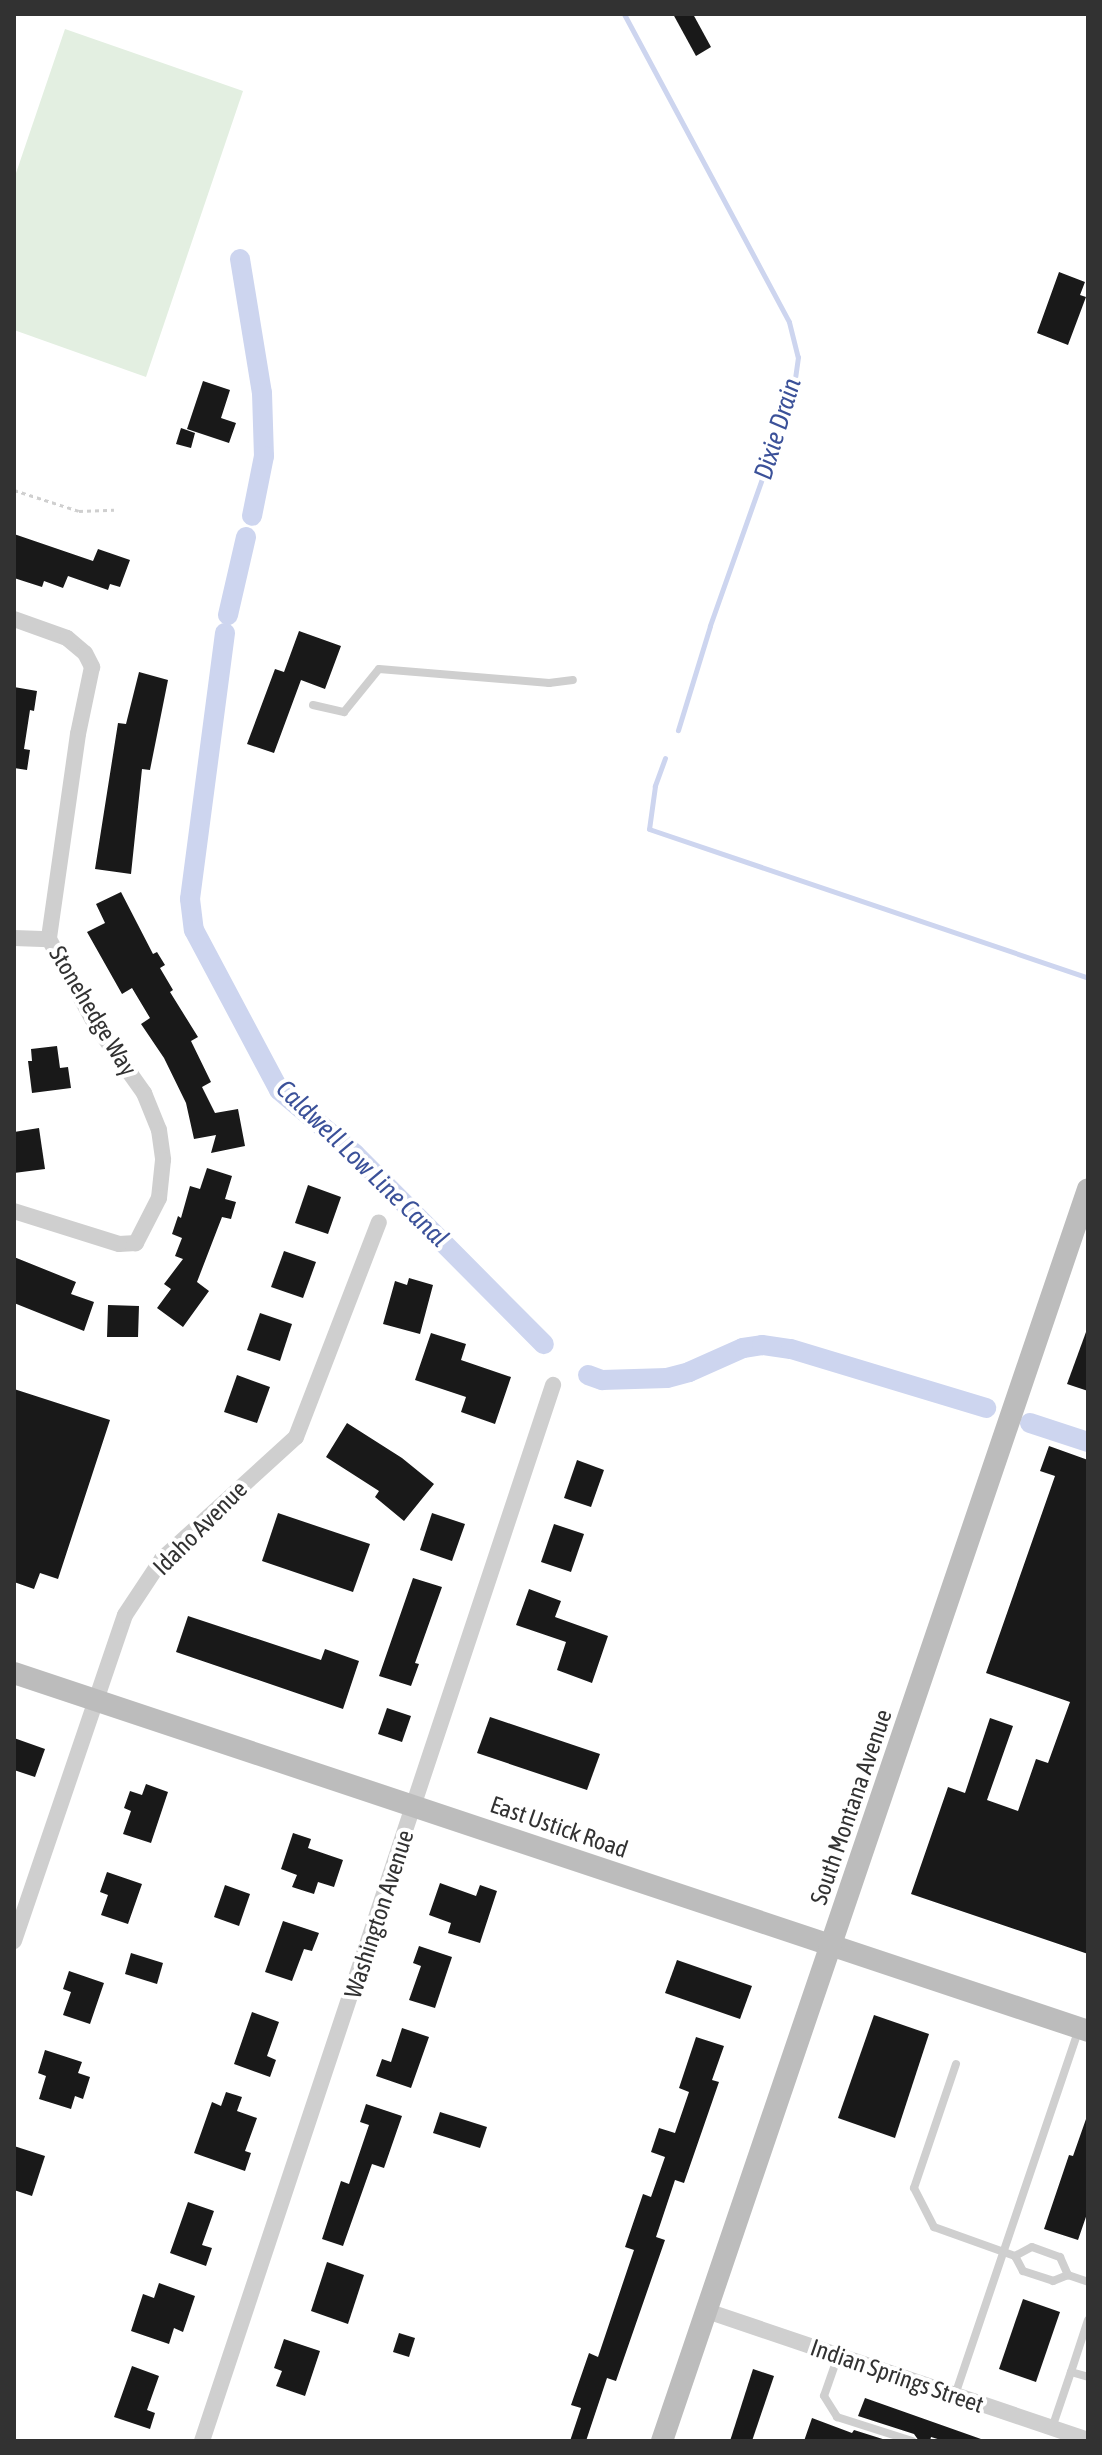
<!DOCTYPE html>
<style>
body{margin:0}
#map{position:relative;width:1102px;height:2455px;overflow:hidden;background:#fff;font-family:"Asap Condensed",sans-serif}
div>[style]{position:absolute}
.green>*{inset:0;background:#e3efe1}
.stream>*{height:5px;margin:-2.5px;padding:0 2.5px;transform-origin:2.5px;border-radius:2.5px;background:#cdd5ef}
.canal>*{height:20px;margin:-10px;padding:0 10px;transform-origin:10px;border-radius:10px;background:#cdd5ef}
.building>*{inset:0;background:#191919}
.path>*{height:3px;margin-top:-1.5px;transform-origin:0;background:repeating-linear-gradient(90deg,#cfcfcf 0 4px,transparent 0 8px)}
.lane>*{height:8px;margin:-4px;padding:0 4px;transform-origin:4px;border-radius:4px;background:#cfcfcf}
.street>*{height:16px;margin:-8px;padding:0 8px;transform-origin:8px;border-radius:8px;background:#cfcfcf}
.secondary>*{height:22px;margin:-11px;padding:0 11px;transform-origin:11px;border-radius:11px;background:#bcbcbc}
span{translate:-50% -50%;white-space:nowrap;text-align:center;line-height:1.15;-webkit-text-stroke:8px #fff;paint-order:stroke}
.street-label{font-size:24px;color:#323232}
.water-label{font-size:26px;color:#3b5199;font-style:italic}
.frame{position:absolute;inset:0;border:16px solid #323232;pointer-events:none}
</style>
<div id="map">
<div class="green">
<i style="clip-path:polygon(65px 29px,243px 91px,146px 377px,14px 330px,14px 179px)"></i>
</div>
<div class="stream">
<i style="left:624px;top:14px;width:349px;rotate:61.8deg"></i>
<i style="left:789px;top:322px;width:36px;rotate:76deg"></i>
<i style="left:798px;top:357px;width:34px;rotate:98deg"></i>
<i style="left:793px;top:391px;width:249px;rotate:109.5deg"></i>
<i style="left:710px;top:626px;width:109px;rotate:107.1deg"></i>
<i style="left:665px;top:758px;width:30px;rotate:110deg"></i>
<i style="left:655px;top:786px;width:43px;rotate:97.9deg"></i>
<i style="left:649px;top:829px;width:464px;rotate:18.7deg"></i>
</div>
<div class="canal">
<i style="left:240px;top:259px;width:136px;rotate:80.7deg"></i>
<i style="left:262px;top:393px;width:63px;rotate:88.2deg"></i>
<i style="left:264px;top:456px;width:61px;rotate:101.3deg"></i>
<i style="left:228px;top:615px;width:80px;rotate:-77deg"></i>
<i style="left:225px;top:633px;width:268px;rotate:97.5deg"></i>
<i style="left:190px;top:899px;width:31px;rotate:83deg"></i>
<i style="left:194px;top:930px;width:181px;rotate:62deg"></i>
<i style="left:279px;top:1090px;width:99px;rotate:40.1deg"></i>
<i style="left:355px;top:1154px;width:268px;rotate:45.2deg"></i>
<i style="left:588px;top:1375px;width:15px;rotate:20deg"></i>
<i style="left:602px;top:1380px;width:65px;rotate:-1.8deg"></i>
<i style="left:667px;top:1378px;width:23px;rotate:-15deg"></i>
<i style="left:689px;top:1372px;width:59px;rotate:-24deg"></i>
<i style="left:743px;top:1348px;width:19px;rotate:-9deg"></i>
<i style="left:762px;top:1345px;width:29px;rotate:8deg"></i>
<i style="left:791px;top:1349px;width:204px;rotate:16.8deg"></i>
<i style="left:1030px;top:1423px;width:61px;rotate:18.1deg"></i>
</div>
<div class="building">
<i style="clip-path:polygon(673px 14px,693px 14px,711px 47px,696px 56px)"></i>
<i style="clip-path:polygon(1059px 272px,1085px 282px,1080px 295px,1086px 297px,1068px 345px,1037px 333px)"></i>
<i style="clip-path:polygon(203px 381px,230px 390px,221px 418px,236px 423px,229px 443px,187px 429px)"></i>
<i style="clip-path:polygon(181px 428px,195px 433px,191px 448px,176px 444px)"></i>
<i style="clip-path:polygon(14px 534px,93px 561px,98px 549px,130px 560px,120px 587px,110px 584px,108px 590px,68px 576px,63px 588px,44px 581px,42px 587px,14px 578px)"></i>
<i style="clip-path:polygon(299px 631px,341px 646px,325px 689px,301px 680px,274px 753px,247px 744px,275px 669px,284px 672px)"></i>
<i style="clip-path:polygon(139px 672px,168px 680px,150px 770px,142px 769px,131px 874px,95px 869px,118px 723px,126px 724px)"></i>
<i style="clip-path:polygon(14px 687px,37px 691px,34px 711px,30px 710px,24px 749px,30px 750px,27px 770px,14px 768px)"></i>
<i style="clip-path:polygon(121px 892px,153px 954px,157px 952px,165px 965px,160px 968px,173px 990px,170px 992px,198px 1037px,191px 1041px,211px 1082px,202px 1087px,215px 1113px,238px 1109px,245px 1146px,211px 1153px,216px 1135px,194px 1139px,186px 1103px,164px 1058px,141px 1024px,150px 1018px,132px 988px,122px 994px,87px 932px,105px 923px,96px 904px)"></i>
<i style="clip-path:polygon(57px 1046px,60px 1068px,68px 1067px,71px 1088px,32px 1093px,28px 1061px,32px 1061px,31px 1049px)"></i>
<i style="clip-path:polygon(39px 1128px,45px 1169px,14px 1173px,14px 1132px)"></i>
<i style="clip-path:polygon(207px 1168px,232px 1176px,225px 1199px,236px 1202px,231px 1219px,222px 1217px,197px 1282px,209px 1291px,183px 1327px,157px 1308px,171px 1289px,164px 1284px,183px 1259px,175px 1256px,182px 1238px,172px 1234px,178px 1216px,181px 1218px,190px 1186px,200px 1189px)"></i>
<i style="clip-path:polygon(308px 1185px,341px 1197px,328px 1234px,295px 1223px)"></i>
<i style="clip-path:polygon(284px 1251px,316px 1262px,303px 1298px,271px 1287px)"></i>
<i style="clip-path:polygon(14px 1257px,76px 1282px,71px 1294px,94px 1302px,84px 1331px,14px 1303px)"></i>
<i style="clip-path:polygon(409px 1278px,433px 1285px,420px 1334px,383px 1324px,395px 1281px,407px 1285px)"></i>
<i style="clip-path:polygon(108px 1305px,139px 1306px,138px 1337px,107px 1337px)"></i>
<i style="clip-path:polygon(260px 1313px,292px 1324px,280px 1361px,247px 1350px)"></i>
<i style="clip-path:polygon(1086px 1332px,1088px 1332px,1088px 1391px,1067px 1384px)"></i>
<i style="clip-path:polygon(431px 1333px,466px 1344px,461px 1360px,511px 1377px,495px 1424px,461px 1412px,466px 1397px,415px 1380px)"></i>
<i style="clip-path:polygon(237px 1375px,270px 1387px,257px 1423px,224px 1412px)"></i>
<i style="clip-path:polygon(14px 1389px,110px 1420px,58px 1579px,40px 1573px,34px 1589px,14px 1582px)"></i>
<i style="clip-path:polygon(347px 1423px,402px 1458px,434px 1484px,404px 1521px,375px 1497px,379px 1491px,326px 1457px)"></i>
<i style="clip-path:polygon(1049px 1446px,1088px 1460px,1088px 1954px,911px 1894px,948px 1787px,965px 1793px,990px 1718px,1013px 1726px,987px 1800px,1018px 1811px,1036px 1759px,1048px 1763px,1070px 1702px,986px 1673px,1055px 1476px,1040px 1471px)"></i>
<i style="clip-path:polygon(577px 1460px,604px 1470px,591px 1507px,564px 1498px)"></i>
<i style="clip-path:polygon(278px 1513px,370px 1544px,353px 1592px,262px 1561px)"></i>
<i style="clip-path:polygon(432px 1513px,465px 1524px,452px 1561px,420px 1550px)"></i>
<i style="clip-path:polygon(554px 1524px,584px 1534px,571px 1572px,541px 1562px)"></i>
<i style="clip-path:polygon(413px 1578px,442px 1587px,415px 1663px,419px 1664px,411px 1686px,379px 1676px)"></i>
<i style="clip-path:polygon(529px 1589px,561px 1601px,555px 1617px,608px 1636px,592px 1683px,557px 1670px,566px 1642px,516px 1625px)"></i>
<i style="clip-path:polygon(188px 1616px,321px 1660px,325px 1649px,359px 1661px,343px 1709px,176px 1652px)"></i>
<i style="clip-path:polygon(387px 1708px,411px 1716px,402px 1742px,378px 1734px)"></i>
<i style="clip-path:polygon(490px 1717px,600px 1754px,587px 1790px,477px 1753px)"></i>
<i style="clip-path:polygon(14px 1738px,45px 1749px,35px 1777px,14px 1770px)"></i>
<i style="clip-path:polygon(146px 1784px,168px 1792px,151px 1843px,123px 1834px,131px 1811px,124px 1808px,130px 1791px,142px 1795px)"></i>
<i style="clip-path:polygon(293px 1833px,311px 1839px,308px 1848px,343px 1860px,334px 1887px,318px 1882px,314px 1894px,292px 1887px,297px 1875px,281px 1869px)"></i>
<i style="clip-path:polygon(107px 1872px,142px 1884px,128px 1924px,101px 1915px,108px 1895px,100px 1892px)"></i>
<i style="clip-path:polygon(440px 1883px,476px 1896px,480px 1885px,497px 1891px,480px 1943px,448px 1933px,451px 1923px,429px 1915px)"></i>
<i style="clip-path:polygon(225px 1885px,250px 1894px,239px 1926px,214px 1917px)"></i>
<i style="clip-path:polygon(283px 1921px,319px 1933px,312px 1951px,304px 1949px,292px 1981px,265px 1972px)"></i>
<i style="clip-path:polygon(419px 1946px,452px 1957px,435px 2008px,409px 2000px,421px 1966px,413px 1963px)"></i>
<i style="clip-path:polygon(131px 1953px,163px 1963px,157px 1984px,125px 1974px)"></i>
<i style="clip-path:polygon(677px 1960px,752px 1986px,740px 2019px,665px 1993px)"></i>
<i style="clip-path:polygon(69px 1971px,104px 1983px,90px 2024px,63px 2015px,71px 1992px,63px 1989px)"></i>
<i style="clip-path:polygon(252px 2012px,279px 2022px,267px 2056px,276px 2060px,270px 2077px,234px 2064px)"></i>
<i style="clip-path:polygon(874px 2015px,929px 2034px,895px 2138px,838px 2118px)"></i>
<i style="clip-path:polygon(402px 2028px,429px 2037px,411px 2088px,376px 2076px,382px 2059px,391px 2062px)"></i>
<i style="clip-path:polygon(696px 2037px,724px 2046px,712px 2080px,719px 2082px,684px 2183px,675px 2180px,656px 2237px,665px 2240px,616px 2381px,607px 2378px,586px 2441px,570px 2441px,581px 2408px,571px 2405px,589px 2353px,598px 2357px,634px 2250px,625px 2247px,643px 2194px,651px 2197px,665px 2157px,651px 2152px,659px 2128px,675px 2133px,689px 2092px,679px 2088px)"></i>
<i style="clip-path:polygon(45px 2050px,82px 2062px,78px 2073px,90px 2077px,83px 2099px,75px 2096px,71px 2109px,39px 2099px,46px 2076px,38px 2073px)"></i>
<i style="clip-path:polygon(226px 2092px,242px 2097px,237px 2111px,257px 2118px,245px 2151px,251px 2153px,245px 2171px,194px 2153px,212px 2102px,221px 2106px)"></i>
<i style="clip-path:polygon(366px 2104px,402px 2116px,384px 2168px,372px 2164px,343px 2246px,322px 2239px,341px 2181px,349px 2184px,369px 2125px,360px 2122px)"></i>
<i style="clip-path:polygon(440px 2112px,487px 2127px,480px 2148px,433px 2133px)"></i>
<i style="clip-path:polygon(1086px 2119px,1088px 2211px,1078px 2240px,1044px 2229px,1069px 2155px,1073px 2156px)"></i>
<i style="clip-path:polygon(14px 2146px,45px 2156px,32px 2196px,14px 2190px)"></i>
<i style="clip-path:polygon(188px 2202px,214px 2211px,202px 2245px,212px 2248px,206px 2266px,170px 2253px)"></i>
<i style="clip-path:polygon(327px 2262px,364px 2275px,348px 2324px,311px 2311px)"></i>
<i style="clip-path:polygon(159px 2283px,195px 2296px,183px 2332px,174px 2328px,169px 2344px,131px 2331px,143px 2294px,154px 2298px)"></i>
<i style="clip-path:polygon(1023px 2299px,1060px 2312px,1036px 2382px,999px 2369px)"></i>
<i style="clip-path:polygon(399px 2333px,415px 2338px,409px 2357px,393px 2352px)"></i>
<i style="clip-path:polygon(284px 2339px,320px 2351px,305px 2396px,276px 2386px,282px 2371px,274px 2368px)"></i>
<i style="clip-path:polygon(132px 2366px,159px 2376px,147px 2410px,155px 2413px,150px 2429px,114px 2417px)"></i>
<i style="clip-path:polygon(753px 2369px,774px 2376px,752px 2441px,730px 2441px)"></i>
<i style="clip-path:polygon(865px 2398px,981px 2439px,981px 2441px,944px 2441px,931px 2437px,930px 2441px,919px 2441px,914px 2434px,858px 2416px)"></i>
<i style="clip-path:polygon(812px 2418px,852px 2433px,854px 2430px,889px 2441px,804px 2441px)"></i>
</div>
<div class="path">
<i style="left:14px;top:490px;width:68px;rotate:17.9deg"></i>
<i style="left:79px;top:511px;width:35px;rotate:-2deg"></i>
</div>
<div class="lane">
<i style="left:313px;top:705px;width:32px;rotate:13deg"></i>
<i style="left:344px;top:712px;width:55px;rotate:-50.9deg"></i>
<i style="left:379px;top:669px;width:171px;rotate:4.7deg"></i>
<i style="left:549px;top:683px;width:24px;rotate:-7deg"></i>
<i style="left:956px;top:2064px;width:131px;rotate:108.7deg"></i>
<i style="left:914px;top:2188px;width:44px;rotate:62.9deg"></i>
<i style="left:934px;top:2227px;width:86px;rotate:19.7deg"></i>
<i style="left:1015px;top:2256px;width:17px;rotate:62deg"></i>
<i style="left:1023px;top:2271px;width:32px;rotate:18deg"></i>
<i style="left:1053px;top:2281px;width:16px;rotate:-22deg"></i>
<i style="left:1068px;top:2275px;width:21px;rotate:19deg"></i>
<i style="left:1015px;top:2256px;width:19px;rotate:-28deg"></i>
<i style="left:1032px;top:2247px;width:30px;rotate:20deg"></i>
<i style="left:1060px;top:2257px;width:20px;rotate:66deg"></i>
<i style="left:1088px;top:2320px;width:55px;rotate:108.1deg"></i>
<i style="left:1071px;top:2372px;width:18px;rotate:16deg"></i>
<i style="left:838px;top:2356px;width:42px;rotate:109.3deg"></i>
<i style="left:824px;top:2396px;width:25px;rotate:58deg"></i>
<i style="left:837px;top:2417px;width:79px;rotate:17.7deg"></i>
<i style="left:955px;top:2395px;width:387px;rotate:-71.3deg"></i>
<i style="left:1052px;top:2428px;width:59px;rotate:-71.3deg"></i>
</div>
<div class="street">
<i style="left:14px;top:619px;width:56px;rotate:19.7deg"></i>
<i style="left:67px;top:638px;width:23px;rotate:40deg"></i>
<i style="left:85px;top:653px;width:16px;rotate:63deg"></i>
<i style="left:92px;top:667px;width:68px;rotate:101.8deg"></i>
<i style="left:78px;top:734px;width:207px;rotate:98.1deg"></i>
<i style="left:49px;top:939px;width:97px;rotate:61.6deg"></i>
<i style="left:95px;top:1024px;width:85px;rotate:54.6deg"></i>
<i style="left:144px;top:1093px;width:40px;rotate:68deg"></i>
<i style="left:159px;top:1130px;width:30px;rotate:82deg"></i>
<i style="left:163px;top:1160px;width:38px;rotate:96deg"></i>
<i style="left:159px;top:1198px;width:51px;rotate:117.1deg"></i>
<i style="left:136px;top:1243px;width:17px;rotate:177deg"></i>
<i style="left:119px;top:1244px;width:110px;rotate:-162.6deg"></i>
<i style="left:14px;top:938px;width:35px;rotate:2deg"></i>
<i style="left:14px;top:1941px;width:344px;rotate:-71.2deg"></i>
<i style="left:125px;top:1615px;width:67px;rotate:-56.5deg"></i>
<i style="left:162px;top:1559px;width:181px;rotate:-42.3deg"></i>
<i style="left:296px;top:1437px;width:230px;rotate:-68.9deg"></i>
<i style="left:707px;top:2311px;width:402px;rotate:18.7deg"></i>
<i style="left:202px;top:2441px;width:1113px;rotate:-71.61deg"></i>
</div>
<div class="secondary">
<i style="left:14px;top:1673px;width:1132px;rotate:18.43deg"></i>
<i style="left:662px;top:2441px;width:1322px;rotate:-71.21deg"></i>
</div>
<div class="street-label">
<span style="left:93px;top:1011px;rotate:59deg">Stonehedge Way</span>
<span style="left:200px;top:1528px;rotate:-45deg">Idaho Avenue</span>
<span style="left:851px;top:1807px;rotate:-71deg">South Montana Avenue</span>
<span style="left:559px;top:1827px;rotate:19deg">East Ustick Road</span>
<span style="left:379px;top:1914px;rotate:-72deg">Washington Avenue</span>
<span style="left:897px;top:2376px;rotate:19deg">Indian Springs Street</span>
</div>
<div class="water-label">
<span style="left:778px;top:429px;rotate:-73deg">Dixie Drain</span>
<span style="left:362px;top:1164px;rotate:44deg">Caldwell Low Line Canal</span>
</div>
<div class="frame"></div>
</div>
